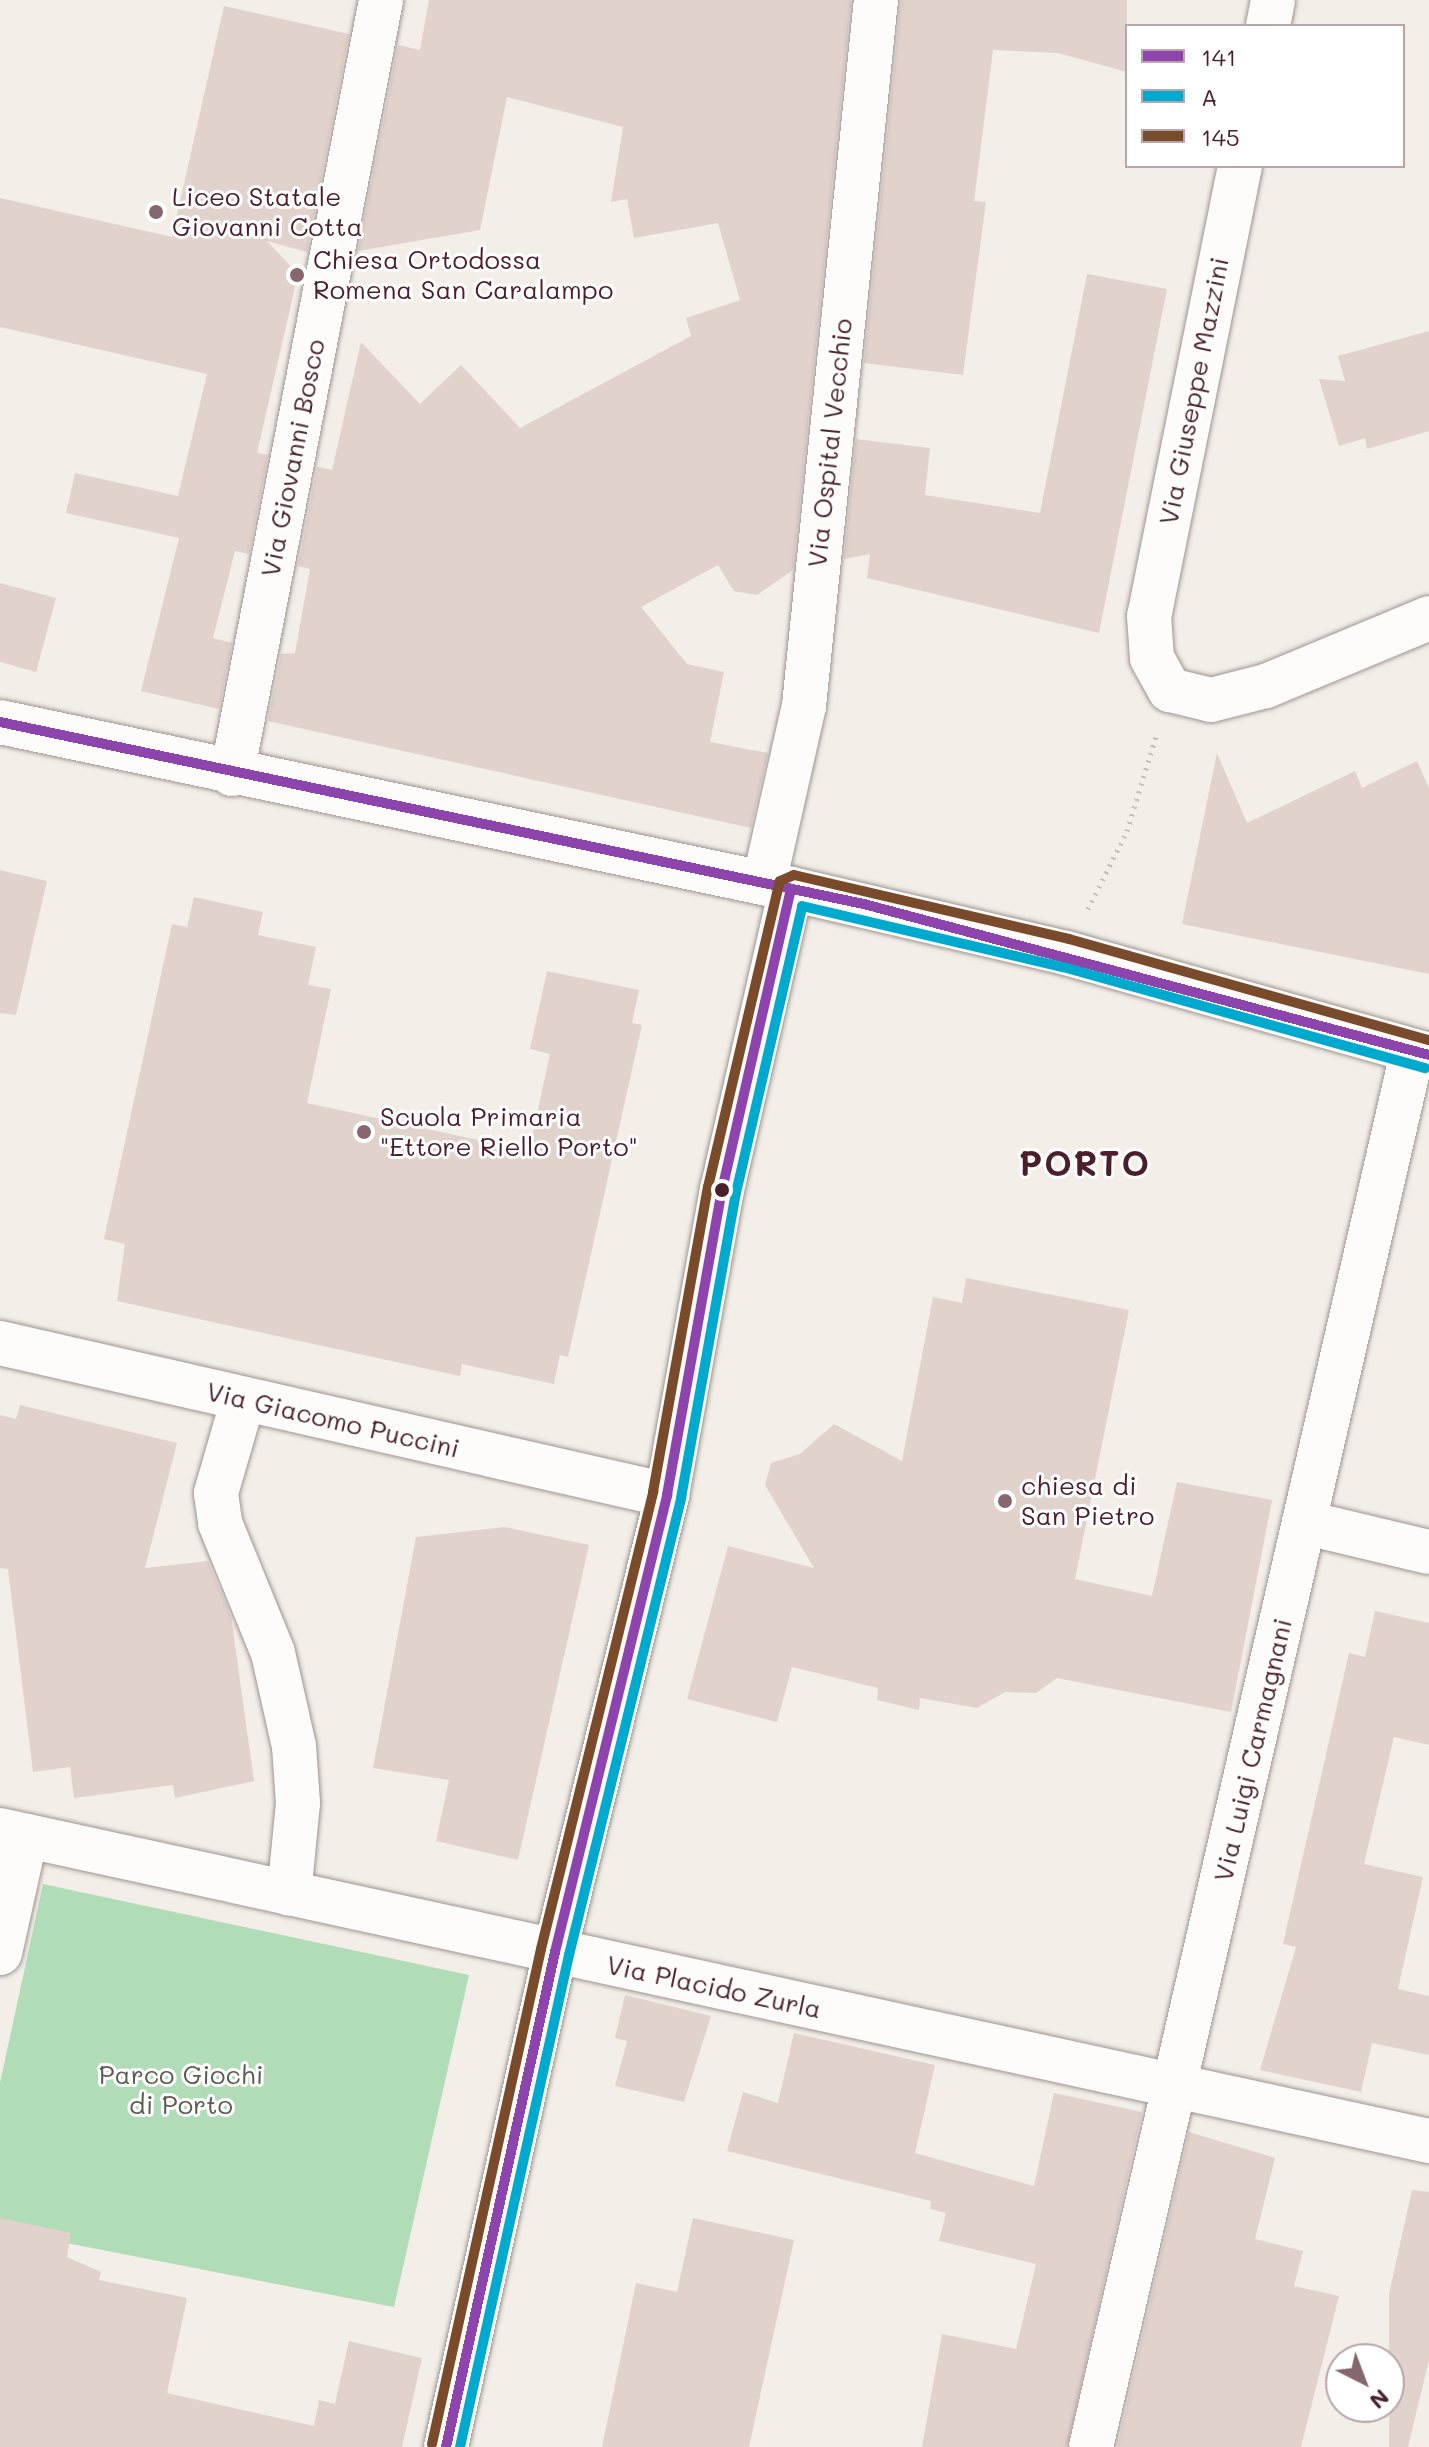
<!DOCTYPE html>
<style>
body{margin:0}
#map{position:relative;width:1429px;height:2447px;overflow:hidden;background:#f3eee7;font-family:Mali,sans-serif}
div>[style]{position:absolute}
.green>*{inset:0;background:#b0dcb7}
.building>*{inset:0;background:#e1d2cc}
.path>*{height:5px;margin-top:-2.5px;transform-origin:0;background:repeating-linear-gradient(90deg,#c4bfbf 0 2px,transparent 0 8px)}
.roads{filter:drop-shadow(0 0 2px #9e9492) drop-shadow(0 0 2px #9e9492)}
.minor>*{height:44px;margin:-22px;padding:0 22px;transform-origin:22px;border-radius:22px;background:#fdfcfb}
.major>*{height:44px;margin:-22px;padding:0 22px;transform-origin:22px;border-radius:22px;background:#fdfcfb}
.bus-1>*{height:10px;margin:-5px;padding:0 5px;transform-origin:5px;border-radius:5px;background:#8e44ad}
.bus-2>*{height:10px;margin:-5px;padding:0 5px;transform-origin:5px;border-radius:5px;background:#00a9ce}
.bus-3>*{height:10px;margin:-5px;padding:0 5px;transform-origin:5px;border-radius:5px;background:#7a4b2a}
.dots>*{width:22px;height:22px;translate:-50% -50%;box-sizing:border-box;border:4px solid #fff;border-radius:50%}
span{translate:-50% -50%;white-space:nowrap;text-align:center;line-height:1.15;-webkit-text-stroke:6px #fff;paint-order:stroke}
.poi-label{font-size:26px;color:#4a1f2b}
.left{translate:0 -50%;text-align:left}
.street-label{font-size:26px;color:#4a1f2b}
.park-label{font-size:26px;color:#5b5c4e}
.district-label{font-size:34px;color:#4a1f2b;font-weight:700;letter-spacing:2px}
.legend{position:absolute;left:1125px;top:24px;width:280px;height:144px;box-sizing:border-box;background:#fff;border:2px solid #b7a5aa;margin:0;padding:10px 14px;list-style:none;font-size:24px;color:#4a1f2b}
.legend li{display:flex;align-items:center;gap:16px;height:40px}
.legend b{width:40px;border:2px solid #b7a5aa}
.north{position:absolute;left:1325px;top:2343px;width:80px;height:80px;box-sizing:border-box;background:#fff;border:2px solid #b7a5aa;border-radius:50%;rotate:138deg;font-size:22px;font-weight:700;line-height:32px;text-align:center;color:#4a1f2b}
.north::after{content:'';display:block;margin:auto;width:28px;height:36px;background:#85676d;clip-path:polygon(50% 0,100% 100%,50% 72%,0 100%)}
</style>
<div id="map">
<div class="green">
<i style="clip-path:polygon(43px 1884px,469px 1975px,394px 2307px,0 2230px,0 2083px)"></i>
</div>
<div class="building">
<i style="clip-path:polygon(429px 0,851px 0,793px 570px,757px 595px,734px 591px,718px 565px,641px 607px,687px 664px,724px 672px,710px 742px,768px 753px,751px 828px,268px 721px,281px 654px,295px 653px,310px 569px,298px 566px,317px 467px,332px 470px,361px 342px,420px 404px,461px 365px,520px 428px,691px 336px,686px 318px,740px 300px,718px 223px,634px 238px,627px 199px,611px 202px,623px 127px,507px 97px,480px 230px,358px 251px,398px 45px,420px 50px)"></i>
<i style="clip-path:polygon(901px 0,1127px 0,1127px 72px,1058px 53px,993px 50px,974px 201px,986px 202px,963px 375px,864px 363px)"></i>
<i style="clip-path:polygon(224px 6px,349px 34px,307px 252px,267px 241px,298px 274px,257px 453px,268px 455px,249px 554px,235px 551px,213px 638px,232px 643px,219px 709px,141px 691px,179px 538px,66px 513px,75px 473px,178px 496px,207px 374px,0 327px,0 198px,172px 237px)"></i>
<i style="clip-path:polygon(1087px 274px,1167px 289px,1099px 633px,867px 578px,870px 554px,844px 559px,856px 439px,930px 448px,925px 495px,1040px 513px)"></i>
<i style="clip-path:polygon(1429px 331px,1429px 431px,1367px 449px,1365px 438px,1339px 446px,1319px 379px,1345px 381px,1338px 356px)"></i>
<i style="clip-path:polygon(0 583px,56px 598px,36px 672px,0 662px)"></i>
<i style="clip-path:polygon(1217px 753px,1247px 823px,1355px 771px,1362px 788px,1417px 761px,1429px 788px,1429px 974px,1182px 924px)"></i>
<i style="clip-path:polygon(0 870px,47px 881px,16px 1015px,0 1013px)"></i>
<i style="clip-path:polygon(194px 897px,263px 912px,258px 935px,316px 947px,308px 985px,331px 989px,307px 1103px,529px 1151px,550px 1054px,530px 1049px,547px 971px,639px 990px,632px 1023px,642px 1025px,568px 1357px,560px 1355px,554px 1384px,462px 1364px,460px 1376px,117px 1301px,125px 1244px,104px 1239px,172px 924px,187px 927px)"></i>
<i style="clip-path:polygon(966px 1278px,1129px 1310px,1075px 1579px,1152px 1596px,1177px 1482px,1272px 1500px,1231px 1712px,1057px 1678px,1036px 1693px,1005px 1692px,977px 1708px,920px 1698px,919px 1710px,877px 1700px,878px 1688px,792px 1667px,777px 1722px,687px 1699px,728px 1546px,814px 1568px,765px 1485px,771px 1463px,800px 1454px,834px 1424px,902px 1461px,933px 1297px,962px 1303px)"></i>
<i style="clip-path:polygon(20px 1405px,177px 1443px,145px 1568px,208px 1561px,231px 1616px,254px 1781px,175px 1798px,173px 1785px,74px 1798px,70px 1767px,33px 1772px,8px 1569px,0 1568px,0 1415px,16px 1419px)"></i>
<i style="clip-path:polygon(505px 1527px,589px 1545px,518px 1860px,436px 1841px,449px 1780px,373px 1768px,416px 1537px)"></i>
<i style="clip-path:polygon(1375px 1611px,1429px 1623px,1429px 1745px,1394px 1737px,1364px 1864px,1423px 1877px,1398px 1989px,1429px 1996px,1429px 2055px,1372px 2043px,1361px 2092px,1260px 2070px,1296px 1947px,1283px 1944px,1349px 1653px,1365px 1657px)"></i>
<i style="clip-path:polygon(625px 1995px,711px 2016px,684px 2102px,615px 2086px,627px 2041px,615px 2038px)"></i>
<i style="clip-path:polygon(794px 2033px,935px 2065px,915px 2153px,1034px 2186px,1054px 2093px,1142px 2112px,1067px 2447px,922px 2447px,942px 2334px,1016px 2349px,1036px 2264px,939px 2241px,946px 2213px,930px 2209px,931px 2201px,727px 2151px,743px 2092px,778px 2103px)"></i>
<i style="clip-path:polygon(1189px 2132px,1275px 2158px,1255px 2239px,1303px 2251px,1294px 2286px,1339px 2296px,1301px 2447px,1117px 2447px)"></i>
<i style="clip-path:polygon(1412px 2190px,1429px 2192px,1429px 2360px,1408px 2447px,1389px 2447px,1389px 2294px)"></i>
<i style="clip-path:polygon(0 2218px,71px 2233px,67px 2257px,101px 2272px,99px 2280px,187px 2298px,167px 2393px,314px 2426px,319px 2400px,335px 2404px,349px 2341px,422px 2358px,402px 2447px,0 2447px)"></i>
<i style="clip-path:polygon(693px 2218px,794px 2240px,749px 2447px,602px 2447px,636px 2283px,677px 2292px)"></i>
</div>
<div class="path">
<i style="left:1088px;top:909px;width:87px;rotate:-63.4deg"></i>
<i style="left:1127px;top:831px;width:102px;rotate:-73deg"></i>
</div>
<div class="roads">
<div class="minor">
<i style="left:1268px;top:26px;width:26px;rotate:-79deg"></i>
<i style="left:1240px;top:166px;width:459px;rotate:101.4deg"></i>
<i style="left:1149px;top:616px;width:42px;rotate:85.9deg"></i>
<i style="left:1152px;top:658px;width:37px;rotate:61deg"></i>
<i style="left:1170px;top:690px;width:42px;rotate:13.7deg"></i>
<i style="left:1211px;top:700px;width:57px;rotate:-14.3deg"></i>
<i style="left:1266px;top:686px;width:177px;rotate:-22.6deg"></i>
<i style="left:232px;top:774px;width:788px;rotate:-79.1deg"></i>
<i style="left:764px;top:883px;width:181px;rotate:-77.3deg"></i>
<i style="left:804px;top:706px;width:710px;rotate:-84.18deg"></i>
<i style="left:0;top:1343px;width:684px;rotate:12.84deg"></i>
<i style="left:243px;top:1400px;width:97px;rotate:106.2deg"></i>
<i style="left:216px;top:1493px;width:30px;rotate:82deg"></i>
<i style="left:220px;top:1523px;width:140px;rotate:67.8deg"></i>
<i style="left:273px;top:1653px;width:95px;rotate:77.3deg"></i>
<i style="left:294px;top:1746px;width:57px;rotate:86deg"></i>
<i style="left:298px;top:1803px;width:91px;rotate:95.6deg"></i>
<i style="left:1307px;top:1523px;width:125px;rotate:13.4deg"></i>
<i style="left:0;top:1830px;width:1462px;rotate:12.28deg"></i>
<i style="left:0;top:1953px;width:120px;rotate:-77.5deg"></i>
<i style="left:446px;top:2447px;width:507px;rotate:-77.58deg"></i>
<i style="left:555px;top:1952px;width:471px;rotate:-76.2deg"></i>
<i style="left:667px;top:1495px;width:310px;rotate:-79.8deg"></i>
<i style="left:722px;top:1190px;width:309px;rotate:-77.1deg"></i>
<i style="left:791px;top:889px;width:282px;rotate:13.1deg"></i>
<i style="left:1066px;top:953px;width:377px;rotate:15.7deg"></i>
<i style="left:1091px;top:2447px;width:1430px;rotate:-77.03deg"></i>
</div>
<div class="major">
<i style="left:0;top:722px;width:808px;rotate:11.92deg"></i>
</div>
</div>
<div class="bus-1">
<i style="left:0;top:722px;width:883px;rotate:11.9deg"></i>
<i style="left:864px;top:904px;width:585px;rotate:14.96deg"></i>
<i style="left:446px;top:2447px;width:507px;rotate:-77.58deg"></i>
<i style="left:555px;top:1952px;width:471px;rotate:-76.2deg"></i>
<i style="left:667px;top:1495px;width:310px;rotate:-79.8deg"></i>
<i style="left:722px;top:1190px;width:309px;rotate:-77.1deg"></i>
</div>
<div class="bus-2">
<i style="left:460px;top:2447px;width:504px;rotate:-77.51deg"></i>
<i style="left:569px;top:1955px;width:471px;rotate:-76.2deg"></i>
<i style="left:681px;top:1498px;width:310px;rotate:-79.8deg"></i>
<i style="left:736px;top:1193px;width:294px;rotate:-77deg"></i>
<i style="left:802px;top:906px;width:268px;rotate:13.2deg"></i>
<i style="left:1063px;top:967px;width:376px;rotate:15.6deg"></i>
</div>
<div class="bus-3">
<i style="left:432px;top:2444px;width:507px;rotate:-77.58deg"></i>
<i style="left:541px;top:1949px;width:471px;rotate:-76.2deg"></i>
<i style="left:653px;top:1492px;width:310px;rotate:-79.8deg"></i>
<i style="left:708px;top:1187px;width:314px;rotate:-76.8deg"></i>
<i style="left:780px;top:881px;width:15px;rotate:-23deg"></i>
<i style="left:794px;top:875px;width:282px;rotate:13.1deg"></i>
<i style="left:1069px;top:939px;width:374px;rotate:15.7deg"></i>
</div>
<div class="dots">
<i style="left:156px;top:212px;background:#85676d"></i>
<i style="left:297px;top:275px;background:#85676d"></i>
<i style="left:364px;top:1132px;background:#85676d"></i>
<i style="left:722px;top:1190px;background:#4a1f2b"></i>
<i style="left:1005px;top:1501px;background:#85676d"></i>
</div>
<div class="poi-label">
<span class="left" style="left:172px;top:212px">Liceo Statale<br>Giovanni Cotta</span>
<span class="left" style="left:313px;top:275px">Chiesa Ortodossa<br>Romena San Caralampo</span>
<span class="left" style="left:380px;top:1132px">Scuola Primaria<br>"Ettore Riello Porto"</span>
<span class="left" style="left:1021px;top:1501px">chiesa di<br>San Pietro</span>
</div>
<div class="street-label">
<span style="left:1194px;top:391px;rotate:-79deg">Via Giuseppe Mazzini</span>
<span style="left:830px;top:443px;rotate:-84deg">Via Ospital Vecchio</span>
<span style="left:293px;top:458px;rotate:-79deg">Via Giovanni Bosco</span>
<span style="left:333px;top:1420px;rotate:13deg">Via Giacomo Puccini</span>
<span style="left:1253px;top:1750px;rotate:-77deg">Via Luigi Carmagnani</span>
<span style="left:714px;top:1987px;rotate:12deg">Via Placido Zurla</span>
</div>
<div class="park-label">
<span style="left:181px;top:2090px">Parco Giochi<br>di Porto</span>
</div>
<div class="district-label">
<span style="left:1085px;top:1163px">PORTO</span>
</div>
<ul class="legend">
<li><b style="height:10px;background:#8e44ad"></b>141</li>
<li><b style="height:10px;background:#00a9ce"></b>A</li>
<li><b style="height:10px;background:#7a4b2a"></b>145</li>
</ul>
<div class="north">N</div>
</div>
